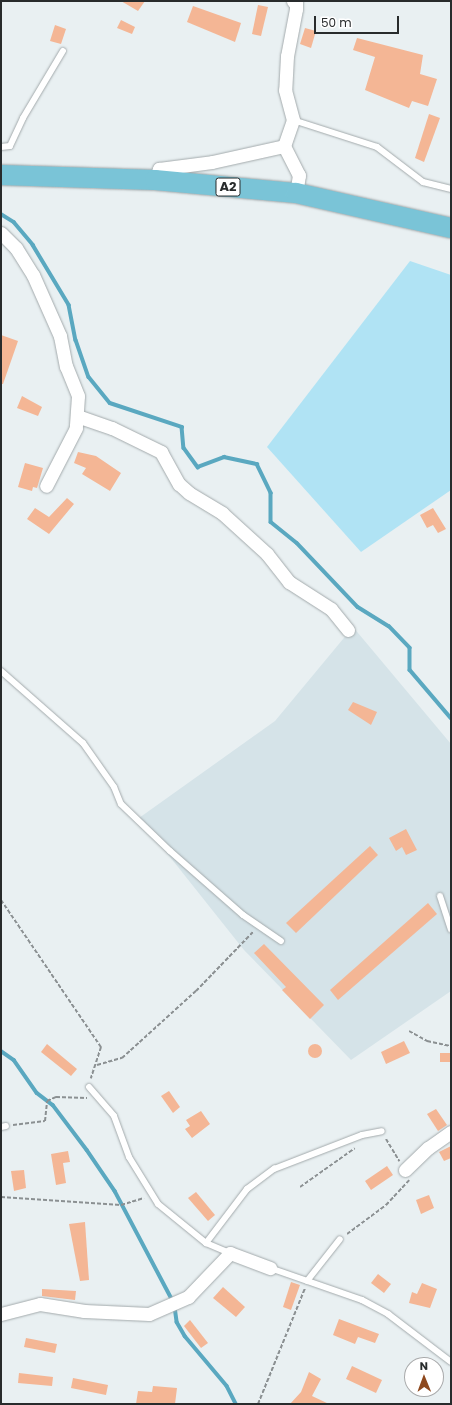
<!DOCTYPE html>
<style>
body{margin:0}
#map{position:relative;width:452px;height:1405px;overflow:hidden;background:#e9f0f2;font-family:Poppins,sans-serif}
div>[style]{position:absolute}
.built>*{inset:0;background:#d5e3e8}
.green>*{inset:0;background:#b0e3f4}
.stream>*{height:3.5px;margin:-1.75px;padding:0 1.75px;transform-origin:1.75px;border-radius:1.75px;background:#5aa8c0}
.building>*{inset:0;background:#f4b695}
.round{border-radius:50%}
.path>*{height:2px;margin-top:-1px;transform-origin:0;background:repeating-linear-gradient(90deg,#8b9092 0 4px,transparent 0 6px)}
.roads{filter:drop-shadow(0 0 1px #a3aaac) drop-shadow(0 0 1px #a3aaac)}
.lane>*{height:6px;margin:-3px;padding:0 3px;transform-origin:3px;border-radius:3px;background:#fff}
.street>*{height:13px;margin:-6.5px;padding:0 6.5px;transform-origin:6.5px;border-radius:6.5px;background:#fff}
.primary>*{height:20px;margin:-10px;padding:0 10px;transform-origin:10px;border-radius:10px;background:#7ac4d7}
span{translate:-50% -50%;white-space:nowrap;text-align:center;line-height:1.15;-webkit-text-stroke:3px #fff;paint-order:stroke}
.shield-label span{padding:1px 3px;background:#fff;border:1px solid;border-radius:3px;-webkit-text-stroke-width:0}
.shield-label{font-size:13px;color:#282b2c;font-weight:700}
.frame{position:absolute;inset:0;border:2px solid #282b2c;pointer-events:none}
.north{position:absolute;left:404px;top:1357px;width:40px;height:40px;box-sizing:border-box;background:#fff;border:1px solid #a9aaab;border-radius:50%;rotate:359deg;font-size:11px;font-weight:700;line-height:16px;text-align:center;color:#282b2c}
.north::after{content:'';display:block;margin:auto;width:14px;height:18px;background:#8e491e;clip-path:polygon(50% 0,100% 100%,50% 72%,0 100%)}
.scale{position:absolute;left:314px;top:16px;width:85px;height:18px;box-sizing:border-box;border:2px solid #282b2c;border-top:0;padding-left:5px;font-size:12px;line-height:14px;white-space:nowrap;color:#282b2c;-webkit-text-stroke:3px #fff;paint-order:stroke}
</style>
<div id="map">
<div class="built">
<i style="clip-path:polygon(353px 627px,451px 744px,451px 991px,351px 1060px,244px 950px,139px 818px,275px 721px)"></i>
</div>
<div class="green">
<i style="clip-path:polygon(410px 261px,451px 275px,451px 490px,361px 552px,267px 447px)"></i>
</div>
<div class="stream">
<i style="left:1px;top:214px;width:15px;rotate:32deg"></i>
<i style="left:14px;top:222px;width:30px;rotate:50deg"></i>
<i style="left:33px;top:245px;width:70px;rotate:59deg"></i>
<i style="left:69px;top:305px;width:36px;rotate:79deg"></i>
<i style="left:76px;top:340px;width:39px;rotate:71deg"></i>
<i style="left:89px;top:377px;width:33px;rotate:51deg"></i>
<i style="left:110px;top:403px;width:76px;rotate:18.4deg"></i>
<i style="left:182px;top:427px;width:21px;rotate:85deg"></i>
<i style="left:184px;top:448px;width:24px;rotate:54deg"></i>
<i style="left:198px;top:467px;width:28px;rotate:-21deg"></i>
<i style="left:224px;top:457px;width:34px;rotate:12deg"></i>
<i style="left:257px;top:464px;width:32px;rotate:64deg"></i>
<i style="left:271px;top:493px;width:29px;rotate:90deg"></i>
<i style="left:271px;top:522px;width:33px;rotate:39deg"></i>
<i style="left:297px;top:543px;width:88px;rotate:46.4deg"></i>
<i style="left:358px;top:607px;width:36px;rotate:32deg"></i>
<i style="left:389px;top:626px;width:30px;rotate:46deg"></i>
<i style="left:410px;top:648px;width:22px;rotate:90deg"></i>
<i style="left:410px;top:670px;width:63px;rotate:49.5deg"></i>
<i style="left:1px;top:1051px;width:16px;rotate:35deg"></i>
<i style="left:14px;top:1060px;width:40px;rotate:55.1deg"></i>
<i style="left:37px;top:1093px;width:20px;rotate:37deg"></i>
<i style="left:53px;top:1105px;width:56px;rotate:52.9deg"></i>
<i style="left:87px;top:1150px;width:50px;rotate:55.7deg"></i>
<i style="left:115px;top:1191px;width:124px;rotate:62.2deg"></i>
<i style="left:175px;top:1307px;width:15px;rotate:82deg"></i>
<i style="left:177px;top:1322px;width:16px;rotate:60deg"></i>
<i style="left:185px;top:1336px;width:65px;rotate:50deg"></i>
<i style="left:227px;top:1386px;width:20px;rotate:63deg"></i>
</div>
<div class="building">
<i style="clip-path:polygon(121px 1px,145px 1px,138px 11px)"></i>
<i style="clip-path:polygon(258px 5px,268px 7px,261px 36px,252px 34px)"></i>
<i style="clip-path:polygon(193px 6px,241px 23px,235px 42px,187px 22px)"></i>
<i style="clip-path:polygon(121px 20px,135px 27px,132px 34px,117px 28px)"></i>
<i style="clip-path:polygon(55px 25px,66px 29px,61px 44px,50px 41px)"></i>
<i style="clip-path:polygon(305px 28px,316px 31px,311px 48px,300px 44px)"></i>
<i style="clip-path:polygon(357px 38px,423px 55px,420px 74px,437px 79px,428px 106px,412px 101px,409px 108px,365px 90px,375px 57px,353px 50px)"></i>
<i style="clip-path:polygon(429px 114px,440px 118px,424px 162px,415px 158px)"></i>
<i style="clip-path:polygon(1px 335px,18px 341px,3px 384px,1px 384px)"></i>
<i style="clip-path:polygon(22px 396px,42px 407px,38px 416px,17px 408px)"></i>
<i style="clip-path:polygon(78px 452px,96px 456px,121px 473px,110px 491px,82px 474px,86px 468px,74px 463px)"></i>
<i style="clip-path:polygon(25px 463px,43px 468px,37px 488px,33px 487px,32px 491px,18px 487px)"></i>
<i style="clip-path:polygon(67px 498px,74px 504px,49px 534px,27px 519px,35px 508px,49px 517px)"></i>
<i style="clip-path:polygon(433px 508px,446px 529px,438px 533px,433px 525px,427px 528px,420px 515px)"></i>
<i style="clip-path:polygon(353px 702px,377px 712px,371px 725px,348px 710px)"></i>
<i style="clip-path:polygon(406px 829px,417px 850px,406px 855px,402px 847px,396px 851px,389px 838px)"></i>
<i style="clip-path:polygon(370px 846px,378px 855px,296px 933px,286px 923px)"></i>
<i style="clip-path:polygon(428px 903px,437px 914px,338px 1000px,330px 990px)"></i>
<i style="clip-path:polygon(264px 944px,324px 1005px,310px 1019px,282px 990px,286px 987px,254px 953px)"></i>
<i style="clip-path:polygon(404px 1041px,410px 1053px,386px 1064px,381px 1052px)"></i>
<i style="clip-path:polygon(47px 1044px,77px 1069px,71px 1076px,41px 1052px)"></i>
<i class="round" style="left:308px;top:1044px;width:14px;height:14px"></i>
<i style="clip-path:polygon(440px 1053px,451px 1053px,451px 1062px,440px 1062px)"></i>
<i style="clip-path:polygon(169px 1091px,180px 1107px,173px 1113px,161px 1096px)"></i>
<i style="clip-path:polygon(436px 1109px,447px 1125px,438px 1131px,427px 1114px)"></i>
<i style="clip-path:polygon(201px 1111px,210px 1124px,192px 1138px,185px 1129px,190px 1126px,186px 1120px)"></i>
<i style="clip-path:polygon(451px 1146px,451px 1158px,444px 1161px,439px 1152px)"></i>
<i style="clip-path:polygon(68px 1151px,70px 1162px,63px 1163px,66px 1183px,56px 1185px,51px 1154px)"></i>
<i style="clip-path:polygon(387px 1166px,393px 1175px,371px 1190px,365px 1181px)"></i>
<i style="clip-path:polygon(24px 1170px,26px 1188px,14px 1191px,11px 1171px)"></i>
<i style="clip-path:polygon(196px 1192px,215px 1215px,208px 1221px,188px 1198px)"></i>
<i style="clip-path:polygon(429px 1195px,434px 1208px,421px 1214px,416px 1200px)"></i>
<i style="clip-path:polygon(85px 1222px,89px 1280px,80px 1281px,69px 1224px)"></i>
<i style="clip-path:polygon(378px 1274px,391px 1284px,384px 1293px,371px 1283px)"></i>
<i style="clip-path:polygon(291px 1282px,300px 1285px,291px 1310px,283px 1307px)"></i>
<i style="clip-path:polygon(422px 1283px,437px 1289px,430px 1308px,409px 1303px,412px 1292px,417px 1294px)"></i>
<i style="clip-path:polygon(223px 1287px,245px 1307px,236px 1317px,213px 1298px)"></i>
<i style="clip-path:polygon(42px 1289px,76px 1291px,75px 1300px,42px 1296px)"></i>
<i style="clip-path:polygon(339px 1319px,379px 1334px,375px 1343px,358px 1337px,355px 1344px,333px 1335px)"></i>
<i style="clip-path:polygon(190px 1320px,208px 1343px,201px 1348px,184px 1326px)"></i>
<i style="clip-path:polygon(26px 1338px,57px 1344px,55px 1353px,24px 1347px)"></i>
<i style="clip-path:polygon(352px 1366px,382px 1380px,376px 1393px,346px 1379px)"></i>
<i style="clip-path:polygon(309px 1372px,321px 1379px,312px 1396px,329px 1404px,290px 1404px,301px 1392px)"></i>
<i style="clip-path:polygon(19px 1373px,53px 1377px,52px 1386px,18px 1383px)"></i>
<i style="clip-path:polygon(73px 1378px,108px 1385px,106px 1395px,71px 1388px)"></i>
<i style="clip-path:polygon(153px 1386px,177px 1388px,175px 1404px,136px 1404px,138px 1391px,152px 1392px)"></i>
</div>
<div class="path">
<i style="left:1px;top:900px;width:178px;rotate:55.8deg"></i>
<i style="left:101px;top:1047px;width:33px;rotate:108deg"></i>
<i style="left:409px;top:1031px;width:21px;rotate:29deg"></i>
<i style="left:427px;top:1041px;width:25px;rotate:12deg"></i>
<i style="left:97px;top:1065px;width:26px;rotate:-16deg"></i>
<i style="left:122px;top:1058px;width:100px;rotate:-42.2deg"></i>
<i style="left:196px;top:991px;width:83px;rotate:-46deg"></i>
<i style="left:13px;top:1125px;width:32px;rotate:-7deg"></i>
<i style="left:45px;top:1121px;width:20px;rotate:-84deg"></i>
<i style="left:47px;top:1101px;width:10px;rotate:-24deg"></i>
<i style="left:56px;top:1097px;width:31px;rotate:2deg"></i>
<i style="left:386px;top:1139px;width:26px;rotate:59deg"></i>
<i style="left:300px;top:1187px;width:67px;rotate:-35.3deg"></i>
<i style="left:1px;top:1197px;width:120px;rotate:3.8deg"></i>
<i style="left:121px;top:1205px;width:24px;rotate:-17deg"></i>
<i style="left:347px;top:1234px;width:49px;rotate:-36.6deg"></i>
<i style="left:386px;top:1205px;width:34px;rotate:-47deg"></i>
<i style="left:258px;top:1404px;width:125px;rotate:-67.9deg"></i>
</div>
<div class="roads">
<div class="lane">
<i style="left:293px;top:120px;width:88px;rotate:17.8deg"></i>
<i style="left:377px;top:147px;width:58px;rotate:37.3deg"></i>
<i style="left:423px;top:182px;width:29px;rotate:14deg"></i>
<i style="left:1px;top:147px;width:9px;rotate:-6deg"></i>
<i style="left:10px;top:146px;width:31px;rotate:-65deg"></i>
<i style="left:23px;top:118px;width:78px;rotate:-59.2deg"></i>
<i style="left:1px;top:671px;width:109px;rotate:41.3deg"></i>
<i style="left:83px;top:743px;width:54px;rotate:54.8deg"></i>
<i style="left:114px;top:787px;width:18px;rotate:68deg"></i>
<i style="left:121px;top:804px;width:68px;rotate:43.8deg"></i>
<i style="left:170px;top:851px;width:97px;rotate:41.2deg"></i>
<i style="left:243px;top:915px;width:46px;rotate:34.4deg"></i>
<i style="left:440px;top:896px;width:35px;rotate:72deg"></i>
<i style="left:89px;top:1087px;width:38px;rotate:49deg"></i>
<i style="left:114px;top:1116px;width:44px;rotate:69.9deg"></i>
<i style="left:129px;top:1157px;width:55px;rotate:58.3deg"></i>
<i style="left:158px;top:1204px;width:62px;rotate:39.1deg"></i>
<i style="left:206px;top:1243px;width:25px;rotate:23deg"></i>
<i style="left:1px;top:1127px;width:5px;rotate:-11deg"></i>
<i style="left:206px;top:1243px;width:68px;rotate:-52.8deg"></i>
<i style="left:247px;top:1189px;width:34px;rotate:-37deg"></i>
<i style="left:274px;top:1169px;width:94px;rotate:-21.1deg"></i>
<i style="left:362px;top:1135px;width:20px;rotate:-11deg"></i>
<i style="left:270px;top:1268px;width:97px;rotate:19.2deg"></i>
<i style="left:362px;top:1300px;width:30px;rotate:28deg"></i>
<i style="left:388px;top:1314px;width:79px;rotate:37.3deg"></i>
<i style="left:307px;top:1281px;width:53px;rotate:-51.8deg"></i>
</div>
<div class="street">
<i style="left:293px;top:1px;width:3px;rotate:18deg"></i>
<i style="left:296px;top:2px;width:7px;rotate:90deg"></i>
<i style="left:296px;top:9px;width:48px;rotate:100.8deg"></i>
<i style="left:287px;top:56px;width:34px;rotate:93deg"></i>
<i style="left:285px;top:90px;width:31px;rotate:75deg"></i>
<i style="left:293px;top:120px;width:28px;rotate:109deg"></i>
<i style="left:284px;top:146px;width:33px;rotate:63deg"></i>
<i style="left:299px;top:175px;width:18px;rotate:99deg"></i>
<i style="left:155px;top:180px;width:12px;rotate:-70deg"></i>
<i style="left:159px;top:169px;width:53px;rotate:-7.5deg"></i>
<i style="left:212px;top:162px;width:74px;rotate:-12.5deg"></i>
<i style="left:1px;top:233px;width:21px;rotate:45deg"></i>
<i style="left:16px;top:248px;width:32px;rotate:58deg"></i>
<i style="left:33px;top:275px;width:67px;rotate:66.1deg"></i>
<i style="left:60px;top:336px;width:31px;rotate:79deg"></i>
<i style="left:66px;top:366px;width:32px;rotate:68deg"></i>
<i style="left:78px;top:396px;width:32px;rotate:94deg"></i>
<i style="left:76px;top:428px;width:65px;rotate:117.3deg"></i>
<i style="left:77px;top:416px;width:37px;rotate:19deg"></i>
<i style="left:112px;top:428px;width:55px;rotate:26.1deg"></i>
<i style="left:161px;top:452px;width:37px;rotate:61deg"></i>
<i style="left:179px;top:484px;width:13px;rotate:42deg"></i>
<i style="left:189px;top:493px;width:39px;rotate:31deg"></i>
<i style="left:222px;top:513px;width:61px;rotate:42.3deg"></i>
<i style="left:267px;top:554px;width:36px;rotate:52deg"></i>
<i style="left:289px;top:582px;width:50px;rotate:32.7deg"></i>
<i style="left:331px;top:609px;width:27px;rotate:51deg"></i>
<i style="left:405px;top:1170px;width:32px;rotate:-44deg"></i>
<i style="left:428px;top:1148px;width:28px;rotate:-35deg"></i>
<i style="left:1px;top:1314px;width:40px;rotate:-14.4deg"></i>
<i style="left:40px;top:1304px;width:45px;rotate:9deg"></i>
<i style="left:84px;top:1311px;width:65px;rotate:2.6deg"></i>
<i style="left:149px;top:1314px;width:43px;rotate:-23.6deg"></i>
<i style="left:188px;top:1297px;width:61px;rotate:-46.3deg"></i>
<i style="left:230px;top:1253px;width:43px;rotate:20.6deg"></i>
</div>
<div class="primary">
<i style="left:1px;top:175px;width:154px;rotate:1.9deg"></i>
<i style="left:155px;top:180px;width:142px;rotate:5.3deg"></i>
<i style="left:296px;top:193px;width:159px;rotate:12.7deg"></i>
</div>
</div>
<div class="shield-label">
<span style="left:228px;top:187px">A2</span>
</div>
<div class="frame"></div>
<div class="north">N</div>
<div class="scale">50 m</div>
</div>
